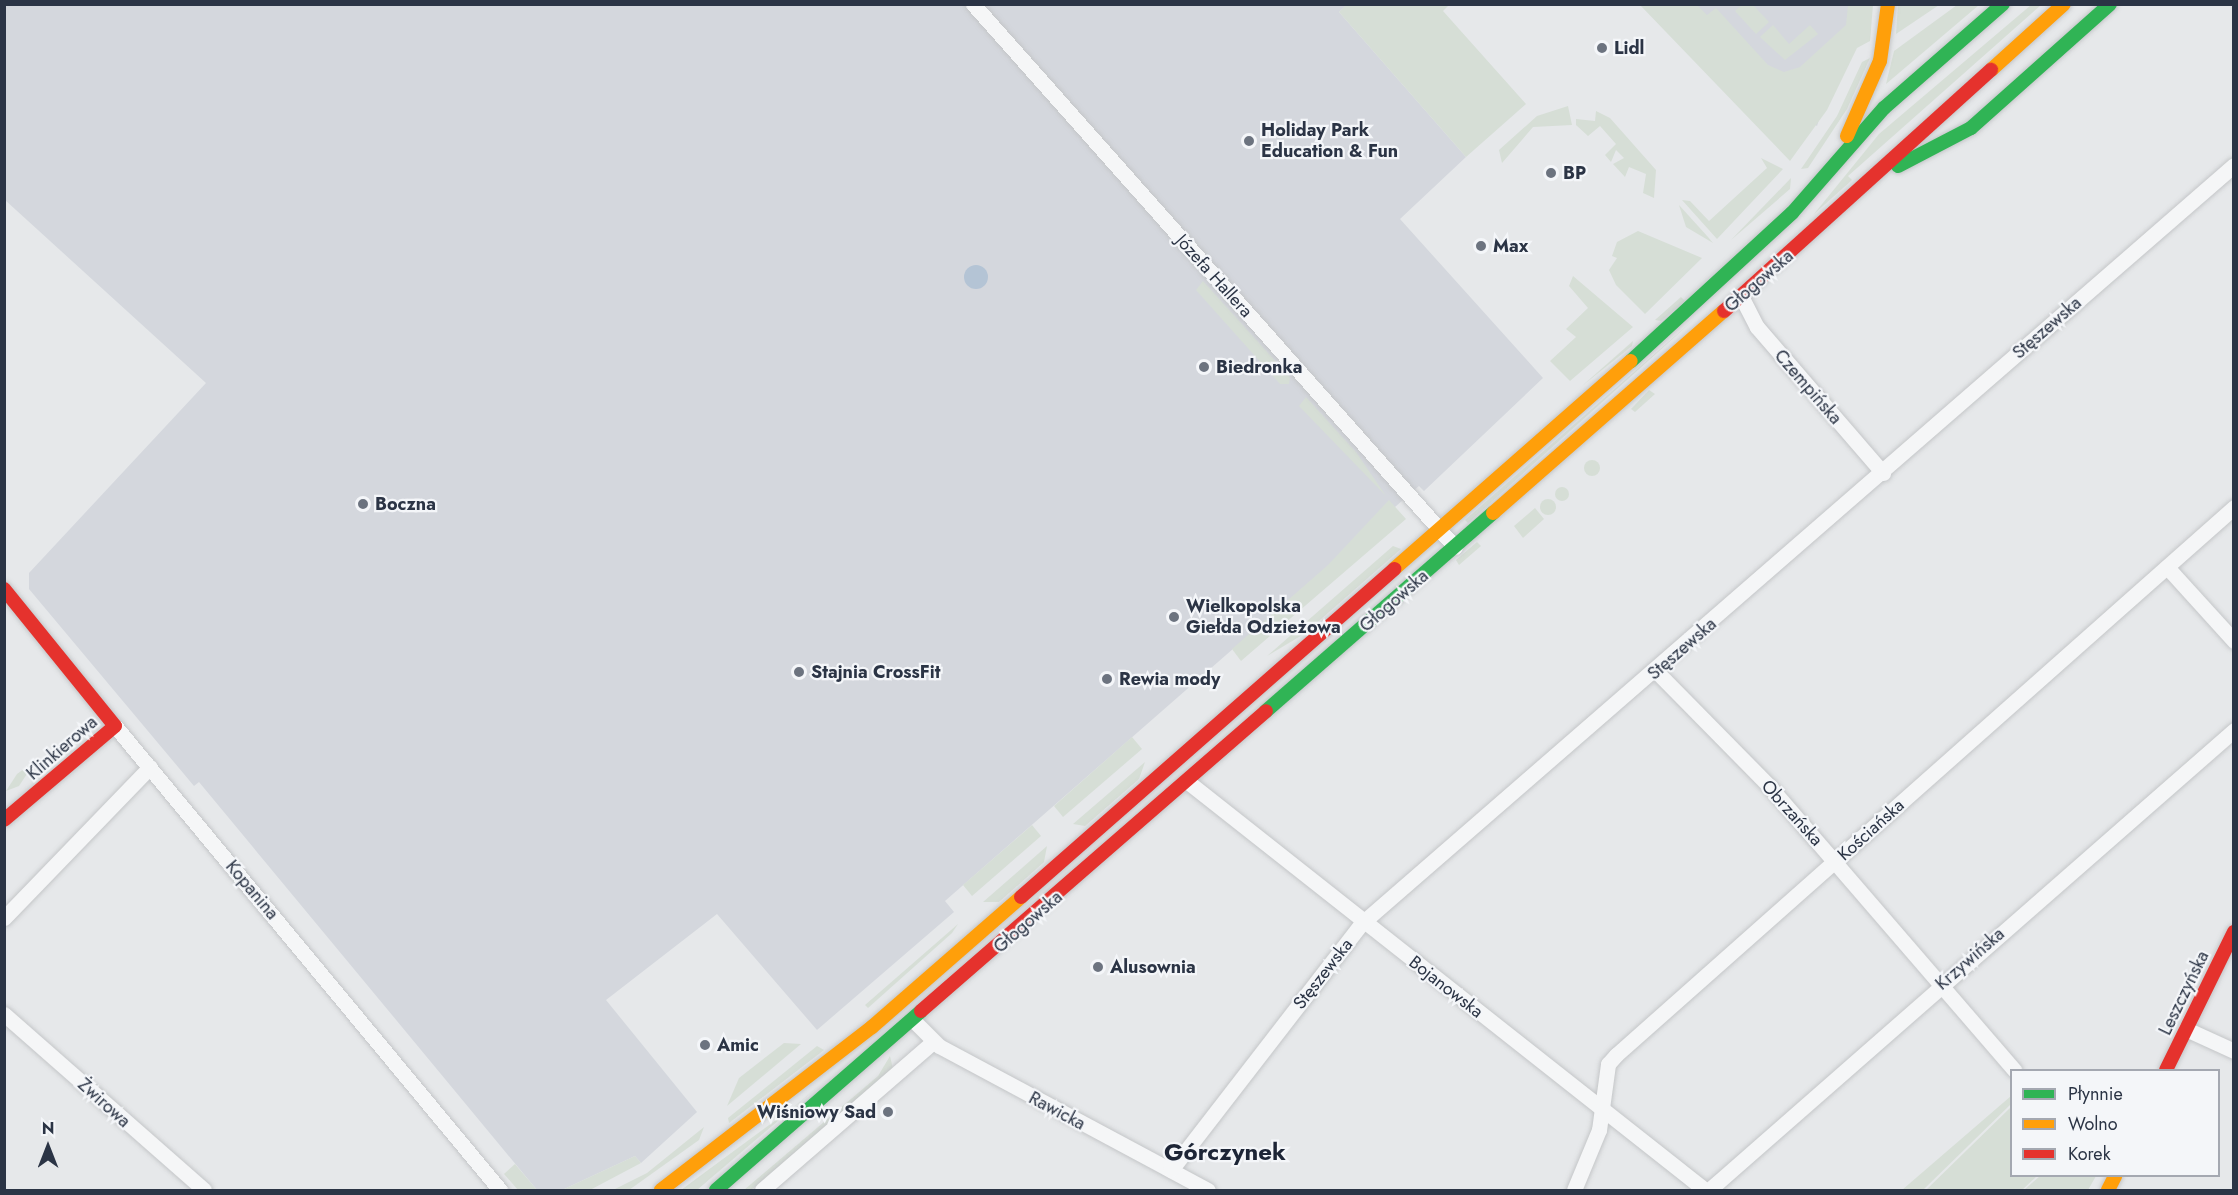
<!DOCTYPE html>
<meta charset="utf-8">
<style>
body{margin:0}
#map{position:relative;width:2238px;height:1195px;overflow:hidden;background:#e6e8ea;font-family:Jost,sans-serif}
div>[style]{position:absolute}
.built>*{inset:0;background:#d4d7dd}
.green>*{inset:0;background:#d6ded6}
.round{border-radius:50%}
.water>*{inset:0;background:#b4c4d5}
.roads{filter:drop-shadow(0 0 2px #c4c6c8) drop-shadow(0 0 2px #c4c6c8)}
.street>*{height:15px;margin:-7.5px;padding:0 7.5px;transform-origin:7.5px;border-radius:7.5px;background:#f5f6f7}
.fast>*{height:14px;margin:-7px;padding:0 7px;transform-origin:7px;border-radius:7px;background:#30b455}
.slow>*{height:14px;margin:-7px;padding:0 7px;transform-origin:7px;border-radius:7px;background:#ff9f0a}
.jam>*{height:14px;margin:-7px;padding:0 7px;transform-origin:7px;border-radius:7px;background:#e5322d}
.dots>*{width:16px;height:16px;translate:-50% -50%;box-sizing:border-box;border:3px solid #f4f6f9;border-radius:50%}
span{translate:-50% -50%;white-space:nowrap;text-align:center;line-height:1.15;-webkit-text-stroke:4.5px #f4f6f9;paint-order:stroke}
.poi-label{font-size:18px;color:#2b3445;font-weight:700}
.left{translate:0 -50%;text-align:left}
.right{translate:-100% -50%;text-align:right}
.street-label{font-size:18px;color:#2b3445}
.district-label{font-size:24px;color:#1d2536;font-weight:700}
.frame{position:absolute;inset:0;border:6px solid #2b3445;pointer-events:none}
.legend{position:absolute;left:2010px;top:1069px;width:210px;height:108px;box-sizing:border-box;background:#f4f6f9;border:2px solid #a4a8b1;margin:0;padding:8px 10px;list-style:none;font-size:18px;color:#2b3445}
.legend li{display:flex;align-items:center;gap:12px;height:30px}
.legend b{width:30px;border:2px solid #a4a8b1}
.north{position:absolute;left:18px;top:1117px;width:60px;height:60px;-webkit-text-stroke:4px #f4f6f9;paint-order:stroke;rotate:0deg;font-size:16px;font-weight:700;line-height:24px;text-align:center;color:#2b3445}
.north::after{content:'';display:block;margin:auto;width:21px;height:27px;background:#2b3445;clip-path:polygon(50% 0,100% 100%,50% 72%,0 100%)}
</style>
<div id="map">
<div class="built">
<i style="clip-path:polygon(5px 5px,1347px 5px,1339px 12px,1466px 157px,1400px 219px,1543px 378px,1424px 491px,1419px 486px,945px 901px,954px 912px,817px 1030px,717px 914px,606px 1000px,697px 1112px,641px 1163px,635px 1156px,562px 1190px,537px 1190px,199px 782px,194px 786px,29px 589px,29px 573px,206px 383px,5px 200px)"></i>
<i style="clip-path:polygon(1650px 5px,1854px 5px,1817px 126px)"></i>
</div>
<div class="green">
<i style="clip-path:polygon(1347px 4px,1449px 5px,1443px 11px,1526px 104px,1466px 157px,1339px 12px)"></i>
<i style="clip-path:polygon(1640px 5px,1697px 5px,1707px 15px,1716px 8px,1768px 65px,1784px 72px,1800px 67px,1846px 25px,1848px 5px,1873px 5px,1870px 41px,1857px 48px,1827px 110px,1790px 161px)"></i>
<i style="clip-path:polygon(1742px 5px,1753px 5px,1769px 22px,1756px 34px,1735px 11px)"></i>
<i style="clip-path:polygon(1898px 5px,1939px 5px,1896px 34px)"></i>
<i style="clip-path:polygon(1957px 5px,1979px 5px,1886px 84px,1894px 51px)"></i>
<i style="clip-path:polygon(2031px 5px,2041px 5px,1848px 176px,1852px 180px,1814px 214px,1879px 134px)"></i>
<i style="clip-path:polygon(1773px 25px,1789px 44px,1810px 25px,1818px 34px,1785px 60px,1760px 37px)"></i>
<i style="clip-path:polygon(1870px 58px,1847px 109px,1808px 168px,1801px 169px,1837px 116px,1862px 62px)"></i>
<i style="clip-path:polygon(1568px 106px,1572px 125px,1533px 127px,1502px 163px,1499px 150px,1537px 116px)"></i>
<i style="clip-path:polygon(1596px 111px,1610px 118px,1656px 170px,1654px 198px,1643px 193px,1646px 174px,1629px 167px,1625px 177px,1613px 164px,1624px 158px,1616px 150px,1611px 162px,1605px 155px,1616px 144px,1600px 126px,1588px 136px,1576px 125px,1576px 119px,1595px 121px)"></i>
<i style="clip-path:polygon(1761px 158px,1783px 169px,1717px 239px,1682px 200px,1690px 201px,1709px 221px,1767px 168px)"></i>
<i style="clip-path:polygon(1791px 178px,1790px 189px,1731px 240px)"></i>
<i style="clip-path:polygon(1679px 205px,1708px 237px,1713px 243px,1686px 227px)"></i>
<i style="clip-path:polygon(1638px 231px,1702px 258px,1645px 314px,1616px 285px,1609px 270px,1617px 258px,1612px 256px,1617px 242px)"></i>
<i style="clip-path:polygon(1573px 276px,1633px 327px,1570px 381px,1550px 361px,1576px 337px,1566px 329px,1588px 308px,1569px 286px)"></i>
<i style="clip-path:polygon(1203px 281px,1290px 377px,1289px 384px,1280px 384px,1196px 290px)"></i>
<i style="clip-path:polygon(1681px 297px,1685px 301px,1661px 321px,1655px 320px)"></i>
<i style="clip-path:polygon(1698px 316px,1468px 523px,1465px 520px)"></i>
<i style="clip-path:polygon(1633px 341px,1632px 346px,1582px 386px)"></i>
<i style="clip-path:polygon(1649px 390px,1655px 394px,1635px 412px,1631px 409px)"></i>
<i style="clip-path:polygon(1306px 397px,1356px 452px,1386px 496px,1299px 406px)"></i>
<i class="round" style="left:1584px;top:460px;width:16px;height:16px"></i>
<i class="round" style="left:1555px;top:487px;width:14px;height:14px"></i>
<i class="round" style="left:1540px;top:499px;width:16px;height:16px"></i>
<i style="clip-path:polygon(1389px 500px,1406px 519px,1241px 661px,1232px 649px,1328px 565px)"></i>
<i style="clip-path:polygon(1535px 508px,1544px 519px,1523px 538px,1514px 526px)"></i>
<i style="clip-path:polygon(1477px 542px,1481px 546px,1459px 565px,1456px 560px)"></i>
<i style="clip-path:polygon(1393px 546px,1401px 549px,1304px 634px,1267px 656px)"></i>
<i style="clip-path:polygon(1132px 737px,1142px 749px,1063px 817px,1054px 806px)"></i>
<i style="clip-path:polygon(36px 760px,19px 786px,6px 791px,17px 774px)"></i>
<i style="clip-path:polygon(1145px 762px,1139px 779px,1085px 826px,1073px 824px)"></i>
<i style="clip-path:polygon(1032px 825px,1041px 836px,972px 896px,963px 885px)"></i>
<i style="clip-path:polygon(1047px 846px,1044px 862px,999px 902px,983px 902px)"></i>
<i style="clip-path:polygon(958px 924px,952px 933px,868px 1008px,865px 1005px)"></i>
<i style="clip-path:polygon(784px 1043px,801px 1044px,727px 1106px,739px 1078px)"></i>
<i style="clip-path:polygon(817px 1046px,824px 1050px,729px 1123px,728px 1118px)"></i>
<i style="clip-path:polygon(890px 1056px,893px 1069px,751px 1190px,744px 1190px,878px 1076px)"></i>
<i style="clip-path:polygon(826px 1080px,697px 1190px,681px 1190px,795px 1106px)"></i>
<i style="clip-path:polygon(2011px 1096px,2011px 1104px,1923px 1190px,1902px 1190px)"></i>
<i style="clip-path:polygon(2011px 1107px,2012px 1176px,2037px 1176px,2022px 1190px,1926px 1190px)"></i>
<i style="clip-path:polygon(704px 1127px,699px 1140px,629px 1190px,613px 1190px,647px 1173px)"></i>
<i style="clip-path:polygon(635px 1156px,641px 1163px,590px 1190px,562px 1190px)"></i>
<i style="clip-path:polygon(515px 1164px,537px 1190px,518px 1190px,504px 1174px)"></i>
<i style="clip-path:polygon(2040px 1176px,2096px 1176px,2088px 1190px,2024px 1190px)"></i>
</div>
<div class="water">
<i class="round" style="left:964px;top:265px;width:24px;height:24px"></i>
</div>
<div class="roads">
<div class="street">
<i style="left:973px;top:4px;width:726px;rotate:48.41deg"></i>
<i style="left:1741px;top:296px;width:35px;rotate:63deg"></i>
<i style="left:1757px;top:327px;width:193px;rotate:49.2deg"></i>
<i style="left:2167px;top:567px;width:100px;rotate:47.8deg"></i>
<i style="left:1656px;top:671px;width:163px;rotate:45.5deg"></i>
<i style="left:1770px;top:787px;width:374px;rotate:49.2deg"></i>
<i style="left:115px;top:726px;width:603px;rotate:50.32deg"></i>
<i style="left:1188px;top:782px;width:659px;rotate:38.28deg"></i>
<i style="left:4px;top:918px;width:210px;rotate:-46deg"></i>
<i style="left:4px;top:1014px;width:266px;rotate:41.3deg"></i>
<i style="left:914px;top:1021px;width:35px;rotate:45deg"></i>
<i style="left:939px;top:1046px;width:305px;rotate:28.2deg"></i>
<i style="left:2186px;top:1029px;width:53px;rotate:24.6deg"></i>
<i style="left:1171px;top:1170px;width:312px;rotate:-52.3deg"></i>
<i style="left:1362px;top:923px;width:1155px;rotate:-41deg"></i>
<i style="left:762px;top:1190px;width:226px;rotate:-40.9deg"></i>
<i style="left:1574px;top:1190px;width:65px;rotate:-67.4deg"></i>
<i style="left:1599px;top:1130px;width:67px;rotate:-82.2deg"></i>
<i style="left:1608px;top:1064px;width:12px;rotate:-48deg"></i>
<i style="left:1616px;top:1055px;width:826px;rotate:-41.56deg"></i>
<i style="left:1709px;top:1190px;width:698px;rotate:-41.22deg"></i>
</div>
<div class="fast">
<i style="left:1898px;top:166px;width:82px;rotate:-27.5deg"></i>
<i style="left:1971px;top:128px;width:186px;rotate:-41.7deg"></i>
<i style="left:1631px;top:361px;width:219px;rotate:-42.6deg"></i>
<i style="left:1792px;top:213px;width:140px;rotate:-48.8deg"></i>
<i style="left:1884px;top:108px;width:158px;rotate:-41.2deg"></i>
<i style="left:1266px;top:711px;width:301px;rotate:-41.1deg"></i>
<i style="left:716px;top:1190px;width:272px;rotate:-41.1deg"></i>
</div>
<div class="slow">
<i style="left:1991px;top:70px;width:98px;rotate:-42.1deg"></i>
<i style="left:1847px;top:136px;width:82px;rotate:-66.3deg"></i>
<i style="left:1880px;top:61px;width:58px;rotate:-82deg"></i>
<i style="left:1493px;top:513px;width:307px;rotate:-41.2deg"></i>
<i style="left:1394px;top:569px;width:315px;rotate:-41.3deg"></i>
<i style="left:661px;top:1190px;width:267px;rotate:-37.7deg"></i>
<i style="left:872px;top:1027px;width:198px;rotate:-41.1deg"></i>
<i style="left:2108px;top:1190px;width:16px;rotate:-63deg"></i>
</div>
<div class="jam">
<i style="left:1724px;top:311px;width:360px;rotate:-42.1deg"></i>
<i style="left:4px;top:589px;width:176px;rotate:51deg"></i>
<i style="left:115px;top:726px;width:145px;rotate:139.7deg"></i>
<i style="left:1021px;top:897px;width:497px;rotate:-41.3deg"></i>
<i style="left:921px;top:1011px;width:457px;rotate:-41deg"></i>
<i style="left:2166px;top:1070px;width:154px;rotate:-63.8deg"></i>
</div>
</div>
<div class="dots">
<i style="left:1602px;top:48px;background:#6c737f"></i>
<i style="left:1249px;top:141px;background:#6c737f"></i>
<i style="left:1551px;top:173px;background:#6c737f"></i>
<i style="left:1481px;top:246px;background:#6c737f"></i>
<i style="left:1204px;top:367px;background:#6c737f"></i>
<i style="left:363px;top:504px;background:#6c737f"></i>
<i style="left:1174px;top:617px;background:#6c737f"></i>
<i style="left:799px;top:672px;background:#6c737f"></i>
<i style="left:1107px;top:679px;background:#6c737f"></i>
<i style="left:1098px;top:967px;background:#6c737f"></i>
<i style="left:705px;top:1045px;background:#6c737f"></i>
<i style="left:888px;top:1112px;background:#6c737f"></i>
</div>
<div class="poi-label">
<span class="left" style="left:1614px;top:48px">Lidl</span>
<span class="left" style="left:1261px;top:141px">Holiday Park<br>Education &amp; Fun</span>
<span class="left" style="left:1563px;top:173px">BP</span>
<span class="left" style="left:1493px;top:246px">Max</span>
<span class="left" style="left:1216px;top:367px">Biedronka</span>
<span class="left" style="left:375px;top:504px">Boczna</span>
<span class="left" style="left:1186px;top:617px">Wielkopolska<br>Giełda Odzieżowa</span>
<span class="left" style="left:811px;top:672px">Stajnia CrossFit</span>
<span class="left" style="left:1119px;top:679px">Rewia mody</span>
<span class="left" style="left:1110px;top:967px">Alusownia</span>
<span class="left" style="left:717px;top:1045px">Amic</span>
<span class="right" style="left:876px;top:1112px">Wiśniowy Sad</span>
</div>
<div class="street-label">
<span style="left:1214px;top:276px;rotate:48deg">Józefa Hallera</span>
<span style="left:1759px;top:281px;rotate:-41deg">Głogowska</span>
<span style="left:2047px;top:328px;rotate:-41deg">Stęszewska</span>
<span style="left:1808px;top:387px;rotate:49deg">Czempińska</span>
<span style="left:1394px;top:601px;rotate:-41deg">Głogowska</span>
<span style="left:1682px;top:649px;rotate:-41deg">Stęszewska</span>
<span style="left:62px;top:748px;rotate:-41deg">Klinkierowa</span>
<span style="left:1792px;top:813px;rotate:48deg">Obrzańska</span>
<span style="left:1871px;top:830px;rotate:-42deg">Kościańska</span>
<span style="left:252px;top:890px;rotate:50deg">Kopanina</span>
<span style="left:1028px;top:922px;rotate:-41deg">Głogowska</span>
<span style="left:1970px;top:959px;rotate:-41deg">Krzywińska</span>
<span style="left:1323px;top:974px;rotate:-52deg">Stęszewska</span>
<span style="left:1446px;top:987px;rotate:38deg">Bojanowska</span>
<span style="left:2184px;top:993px;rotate:-64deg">Leszczyńska</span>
<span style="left:104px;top:1103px;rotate:42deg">Żwirowa</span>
<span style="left:1057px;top:1111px;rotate:28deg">Rawicka</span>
</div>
<div class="district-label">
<span style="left:1225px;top:1152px">Górczynek</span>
</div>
<div class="frame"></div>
<ul class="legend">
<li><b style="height:8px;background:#30b455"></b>Płynnie</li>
<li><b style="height:8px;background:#ff9f0a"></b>Wolno</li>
<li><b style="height:8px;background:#e5322d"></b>Korek</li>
</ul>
<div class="north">N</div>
</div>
